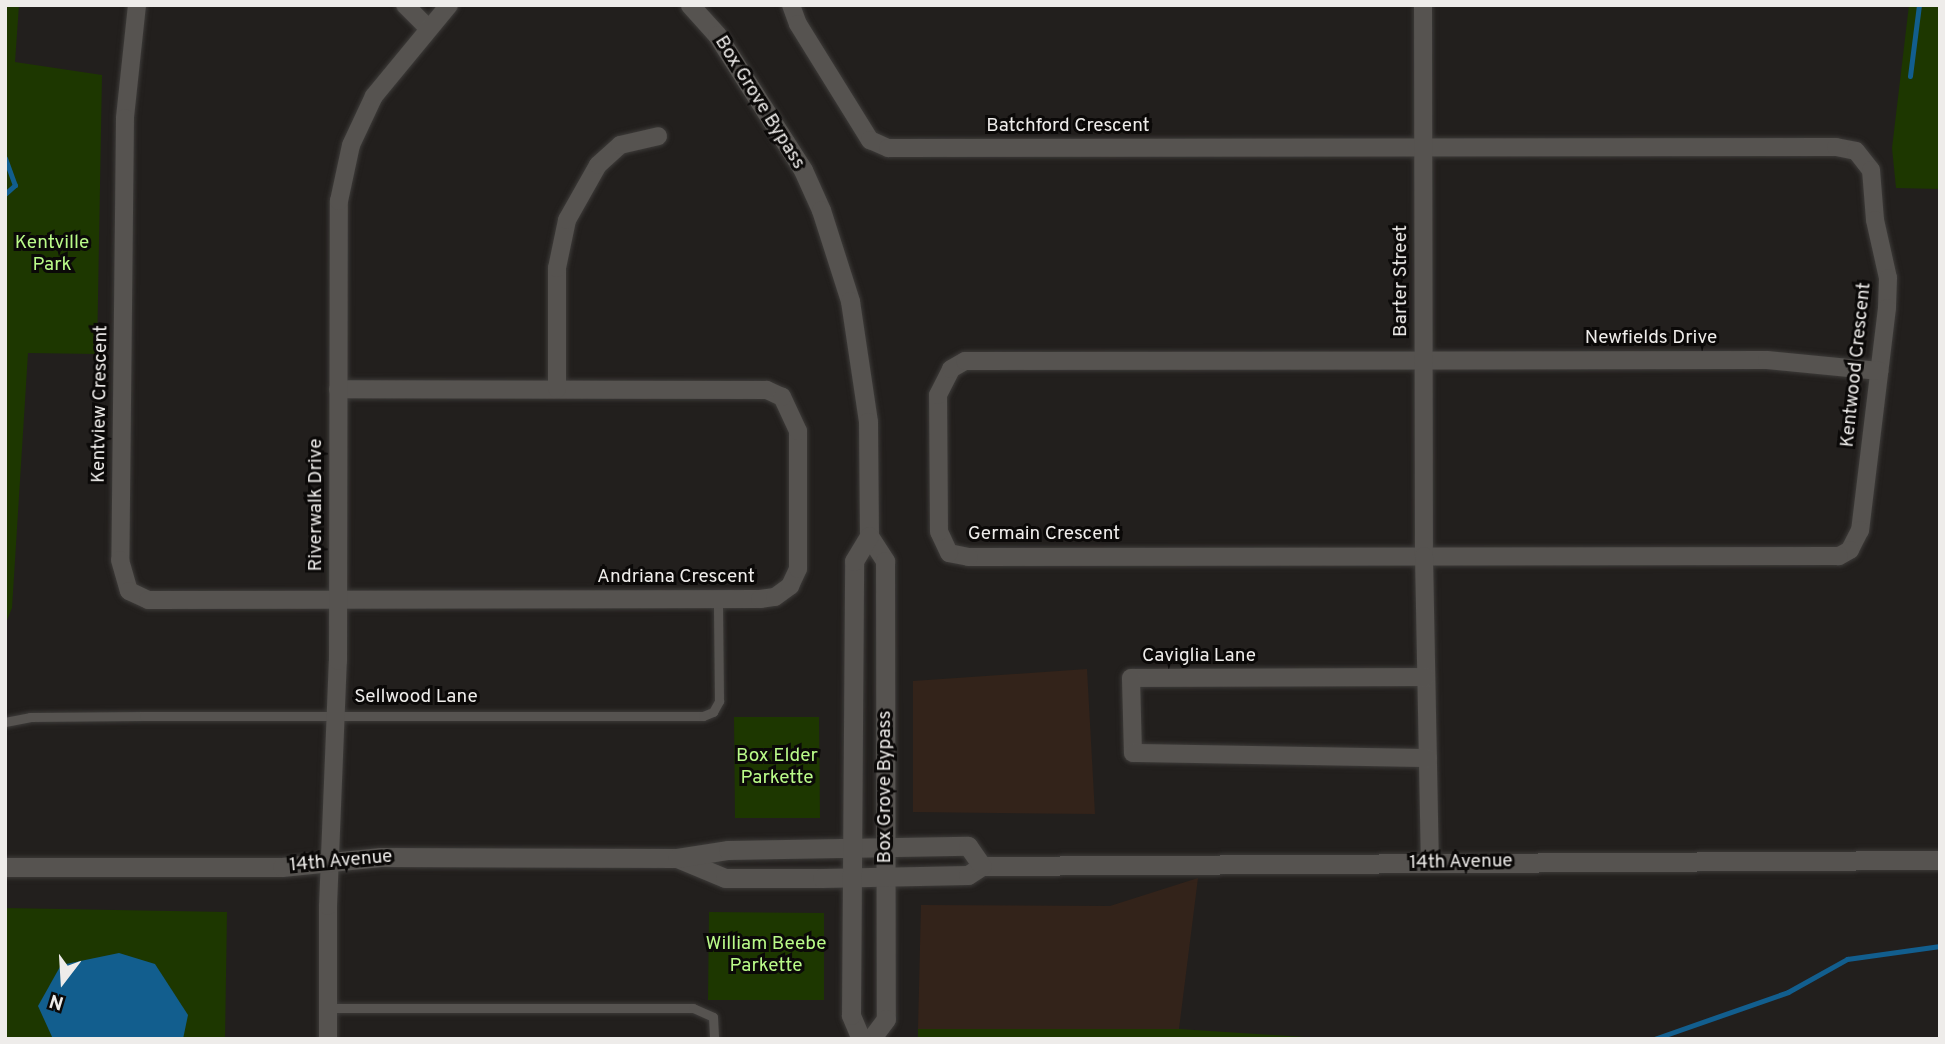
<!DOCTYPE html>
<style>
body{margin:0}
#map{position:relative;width:1945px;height:1044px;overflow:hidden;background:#221f1d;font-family:Overpass,sans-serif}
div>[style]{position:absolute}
.commercial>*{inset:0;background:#33231a}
.green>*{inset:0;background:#1d3700}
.water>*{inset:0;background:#125e8e}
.stream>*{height:5px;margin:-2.5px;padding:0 2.5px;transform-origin:2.5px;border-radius:2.5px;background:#125e8e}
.roads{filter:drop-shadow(0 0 2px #3d3b39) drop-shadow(0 0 2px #3d3b39)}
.service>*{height:9px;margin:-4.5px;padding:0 4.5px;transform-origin:4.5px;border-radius:4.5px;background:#565350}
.minor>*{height:18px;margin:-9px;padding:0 9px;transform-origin:9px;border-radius:9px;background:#565350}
.secondary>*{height:19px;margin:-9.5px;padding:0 9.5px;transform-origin:9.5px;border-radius:9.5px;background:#565350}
span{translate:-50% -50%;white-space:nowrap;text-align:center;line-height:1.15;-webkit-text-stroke:6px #0b0908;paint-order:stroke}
.street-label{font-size:19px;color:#eeecea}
.park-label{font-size:19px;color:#bafb89}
.frame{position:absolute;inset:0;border:7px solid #eeecea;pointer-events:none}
.north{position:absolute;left:28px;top:946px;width:70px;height:70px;-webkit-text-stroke:5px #0b0908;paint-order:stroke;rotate:197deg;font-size:19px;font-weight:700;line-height:28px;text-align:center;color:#eeecea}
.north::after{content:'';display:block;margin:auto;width:24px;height:32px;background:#eeecea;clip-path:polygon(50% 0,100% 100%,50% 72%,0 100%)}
</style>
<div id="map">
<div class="commercial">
<i style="clip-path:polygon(1087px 669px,1095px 814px,913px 812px,913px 681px)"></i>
<i style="clip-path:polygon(1198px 878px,1179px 1029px,918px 1029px,921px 905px,1110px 906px)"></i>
</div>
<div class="green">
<i style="clip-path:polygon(5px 5px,19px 5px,15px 62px,102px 75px,97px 354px,28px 353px,12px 608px,5px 625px)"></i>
<i style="clip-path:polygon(1909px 5px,1940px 5px,1940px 189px,1896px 188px,1892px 148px)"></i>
<i style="clip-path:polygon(734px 717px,819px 717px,820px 818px,735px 818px)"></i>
<i style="clip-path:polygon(5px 908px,227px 912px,225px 1039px,5px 1039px)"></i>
<i style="clip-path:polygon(709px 912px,824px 913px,824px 1000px,708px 1000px)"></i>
<i style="clip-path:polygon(918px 1029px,1179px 1029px,1336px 1039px,918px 1039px)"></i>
</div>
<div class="water">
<i style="clip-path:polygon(119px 953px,155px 964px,188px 1015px,183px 1039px,53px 1039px,38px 1006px,61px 965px)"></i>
</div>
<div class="stream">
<i style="left:1910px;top:76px;width:72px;rotate:-82.8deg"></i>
<i style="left:5px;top:158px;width:29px;rotate:70deg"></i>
<i style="left:15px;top:185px;width:13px;rotate:138deg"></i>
<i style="left:1654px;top:1039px;width:142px;rotate:-19.3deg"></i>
<i style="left:1788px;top:992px;width:68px;rotate:-29.2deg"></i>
<i style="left:1847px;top:959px;width:94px;rotate:-8deg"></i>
</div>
<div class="roads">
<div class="service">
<i style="left:5px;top:722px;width:25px;rotate:-11deg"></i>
<i style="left:30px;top:717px;width:114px;rotate:-0.5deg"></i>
<i style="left:144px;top:716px;width:559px"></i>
<i style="left:703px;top:716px;width:11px;rotate:-22deg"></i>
<i style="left:713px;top:712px;width:13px;rotate:-61deg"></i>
<i style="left:719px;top:701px;width:102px;rotate:-90.6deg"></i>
<i style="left:327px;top:1008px;width:366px"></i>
<i style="left:693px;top:1008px;width:22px;rotate:24deg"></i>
<i style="left:713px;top:1017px;width:22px;rotate:87deg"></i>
</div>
<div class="minor">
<i style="left:137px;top:5px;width:114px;rotate:96.1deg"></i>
<i style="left:125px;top:118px;width:442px;rotate:90.6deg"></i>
<i style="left:120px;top:560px;width:32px;rotate:74deg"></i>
<i style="left:129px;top:591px;width:21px;rotate:25deg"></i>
<i style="left:148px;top:600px;width:612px;rotate:-0.09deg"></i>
<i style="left:760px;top:599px;width:15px;rotate:-8deg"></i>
<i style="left:775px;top:597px;width:19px;rotate:-36deg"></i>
<i style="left:790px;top:586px;width:19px;rotate:-65deg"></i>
<i style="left:798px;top:569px;width:138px;rotate:-90deg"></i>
<i style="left:798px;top:431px;width:38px;rotate:-115deg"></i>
<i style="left:782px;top:397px;width:17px;rotate:-155deg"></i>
<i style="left:767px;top:390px;width:429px;rotate:-179.9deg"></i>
<i style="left:405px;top:5px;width:33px;rotate:45deg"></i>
<i style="left:791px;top:5px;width:20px;rotate:70deg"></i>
<i style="left:798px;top:24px;width:137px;rotate:58.2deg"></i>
<i style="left:870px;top:140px;width:20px;rotate:24deg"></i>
<i style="left:888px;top:148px;width:948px;rotate:-0.06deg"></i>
<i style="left:1836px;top:147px;width:20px;rotate:11deg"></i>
<i style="left:1856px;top:151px;width:24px;rotate:52deg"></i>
<i style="left:1871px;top:170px;width:50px;rotate:85.4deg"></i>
<i style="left:1875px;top:220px;width:59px;rotate:77.4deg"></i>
<i style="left:1888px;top:278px;width:30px;rotate:92deg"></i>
<i style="left:1887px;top:308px;width:224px;rotate:96.9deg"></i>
<i style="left:1860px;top:530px;width:22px;rotate:117deg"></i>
<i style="left:1850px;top:550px;width:13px;rotate:151deg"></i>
<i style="left:1839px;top:556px;width:870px;rotate:179.93deg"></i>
<i style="left:969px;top:557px;width:20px;rotate:-169deg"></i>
<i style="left:949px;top:553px;width:23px;rotate:-115deg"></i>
<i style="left:939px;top:532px;width:137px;rotate:-90.4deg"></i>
<i style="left:938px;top:395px;width:29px;rotate:-63deg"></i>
<i style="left:951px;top:369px;width:16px;rotate:-30deg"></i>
<i style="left:965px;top:361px;width:802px;rotate:-0.07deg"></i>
<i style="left:1767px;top:360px;width:113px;rotate:5.6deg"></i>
<i style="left:1423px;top:5px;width:551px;rotate:89.9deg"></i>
<i style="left:1424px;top:556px;width:307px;rotate:88.9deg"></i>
<i style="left:557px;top:389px;width:121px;rotate:-90deg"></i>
<i style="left:557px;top:268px;width:49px;rotate:-78.2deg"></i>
<i style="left:567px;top:220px;width:63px;rotate:-60.6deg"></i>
<i style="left:598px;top:165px;width:30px;rotate:-42deg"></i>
<i style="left:620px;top:145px;width:39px;rotate:-13deg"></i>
<i style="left:1426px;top:677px;width:295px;rotate:179.8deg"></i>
<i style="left:1131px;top:678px;width:75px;rotate:88.5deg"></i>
<i style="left:1133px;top:753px;width:295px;rotate:1deg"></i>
<i style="left:328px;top:1039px;width:133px;rotate:-90deg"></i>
<i style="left:328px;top:906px;width:245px;rotate:-87.7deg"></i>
<i style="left:338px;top:661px;width:460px;rotate:-89.9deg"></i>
<i style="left:339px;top:201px;width:57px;rotate:-77.9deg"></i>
<i style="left:351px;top:145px;width:54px;rotate:-64.9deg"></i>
<i style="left:374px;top:96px;width:118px;rotate:-50.5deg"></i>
</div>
<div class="secondary">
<i style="left:690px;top:5px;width:40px;rotate:48deg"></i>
<i style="left:717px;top:35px;width:160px;rotate:57.5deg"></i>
<i style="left:803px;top:170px;width:44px;rotate:65.8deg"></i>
<i style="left:821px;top:210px;width:96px;rotate:72.3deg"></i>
<i style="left:850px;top:301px;width:122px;rotate:81.5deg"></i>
<i style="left:868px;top:422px;width:114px;rotate:89.5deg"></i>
<i style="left:869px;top:536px;width:30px;rotate:57deg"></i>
<i style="left:885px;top:561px;width:458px;rotate:89.9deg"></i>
<i style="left:886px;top:1019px;width:25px;rotate:127deg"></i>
<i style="left:677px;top:858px;width:52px;rotate:22.6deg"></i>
<i style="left:725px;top:878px;width:97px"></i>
<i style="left:822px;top:878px;width:146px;rotate:-1.2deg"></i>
<i style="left:968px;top:875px;width:17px;rotate:-33deg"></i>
<i style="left:982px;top:866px;width:958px;rotate:-0.36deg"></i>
<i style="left:5px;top:867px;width:277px"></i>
<i style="left:282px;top:867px;width:99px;rotate:-5.8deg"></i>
<i style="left:380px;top:857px;width:297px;rotate:0.2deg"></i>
<i style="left:677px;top:858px;width:52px;rotate:-8.9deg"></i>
<i style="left:728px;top:850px;width:240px;rotate:-1deg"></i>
<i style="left:968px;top:846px;width:24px;rotate:55deg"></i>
<i style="left:861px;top:1039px;width:26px;rotate:-113deg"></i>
<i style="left:851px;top:1015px;width:454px;rotate:-89.6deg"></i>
<i style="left:854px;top:561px;width:29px;rotate:-59deg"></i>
</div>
</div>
<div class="street-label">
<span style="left:759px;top:103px;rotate:58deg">Box Grove Bypass</span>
<span style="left:1068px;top:127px">Batchford Crescent</span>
<span style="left:1402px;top:281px;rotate:-90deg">Barter Street</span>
<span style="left:1651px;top:339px">Newfields Drive</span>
<span style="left:1857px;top:365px;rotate:-84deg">Kentwood Crescent</span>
<span style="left:101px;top:404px;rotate:-89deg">Kentview Crescent</span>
<span style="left:317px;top:505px;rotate:-90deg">Riverwalk Drive</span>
<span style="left:1044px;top:535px">Germain Crescent</span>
<span style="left:676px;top:578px">Andriana Crescent</span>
<span style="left:1199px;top:657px">Caviglia Lane</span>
<span style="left:416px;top:698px">Sellwood Lane</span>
<span style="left:886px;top:787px;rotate:-90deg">Box Grove Bypass</span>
<span style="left:341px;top:862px;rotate:-5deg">14th Avenue</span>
<span style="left:1461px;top:863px;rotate:-1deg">14th Avenue</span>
</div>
<div class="park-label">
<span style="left:52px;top:255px">Kentville<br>Park</span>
<span style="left:777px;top:768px">Box Elder<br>Parkette</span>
<span style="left:766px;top:956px">William Beebe<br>Parkette</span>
</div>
<div class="frame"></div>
<div class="north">N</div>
</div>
